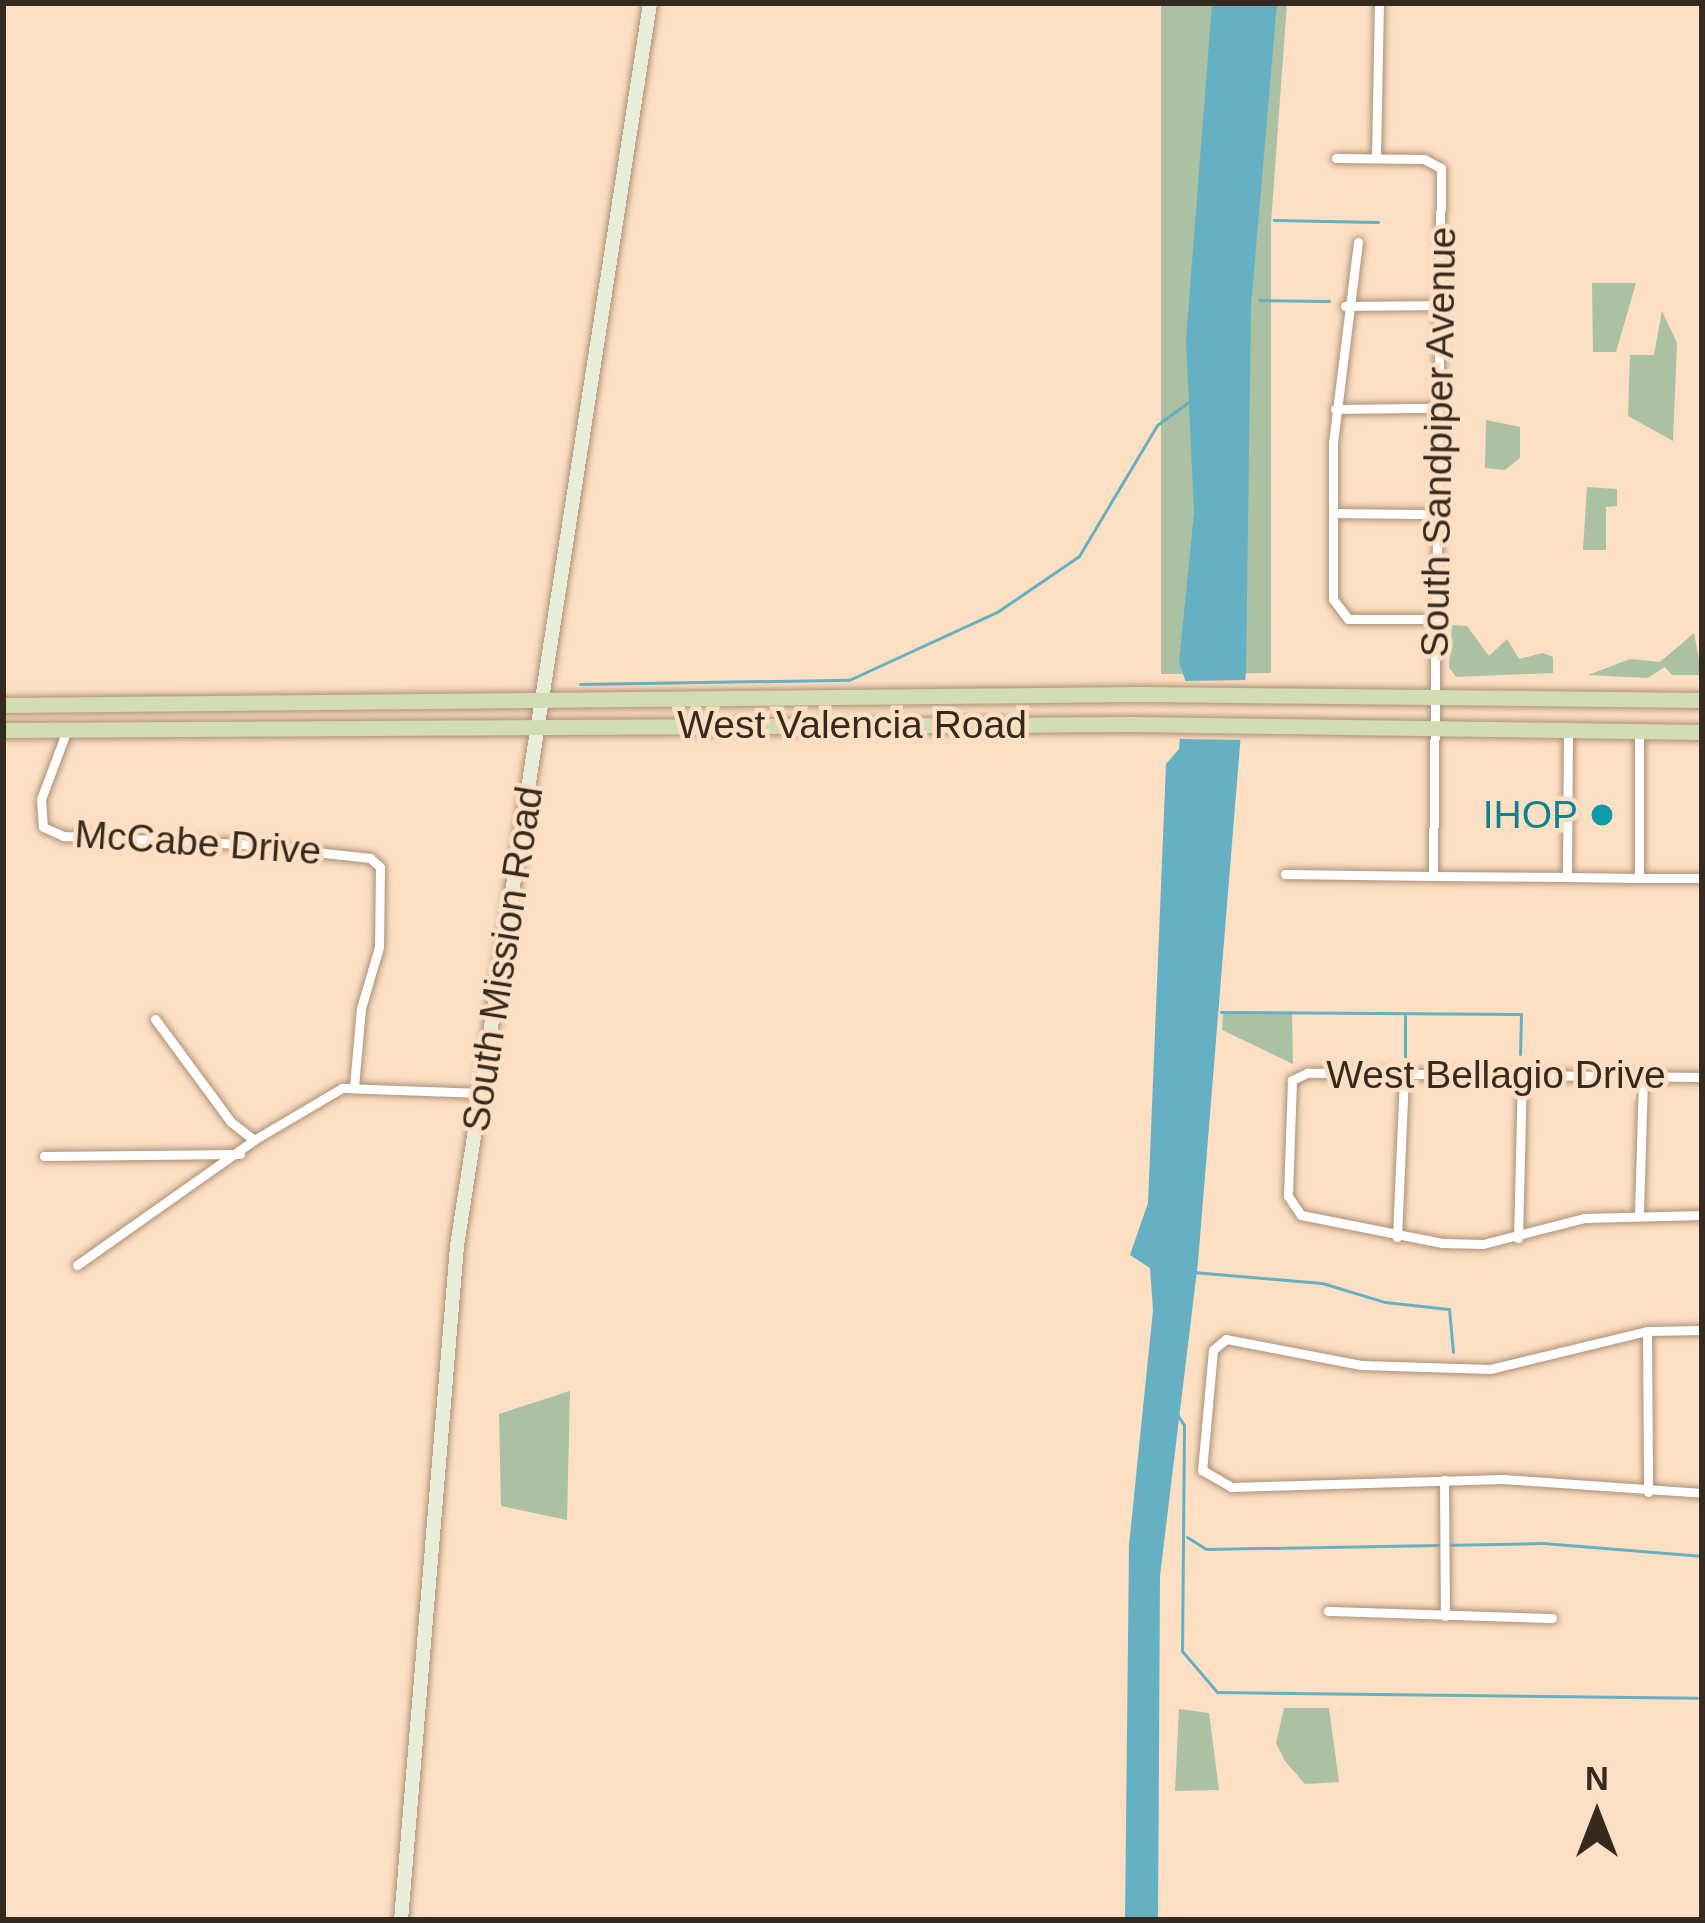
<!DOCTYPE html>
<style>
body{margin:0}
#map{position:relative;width:1705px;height:1923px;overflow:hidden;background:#fddfc3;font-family:Arial,sans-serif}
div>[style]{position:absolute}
.green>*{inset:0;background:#aac1a3}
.water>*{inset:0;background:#66b0c4}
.pier>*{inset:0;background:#fddfc3}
.stream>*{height:3px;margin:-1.5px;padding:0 1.5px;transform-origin:1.5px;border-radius:1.5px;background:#66b0c4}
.roads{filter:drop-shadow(0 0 3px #ac9076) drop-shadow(0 0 3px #ac9076)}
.street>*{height:9px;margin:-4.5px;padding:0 4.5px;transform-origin:4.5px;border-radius:4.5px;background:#fff}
.secondary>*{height:14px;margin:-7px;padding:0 7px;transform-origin:7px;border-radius:7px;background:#e8eed9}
.primary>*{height:15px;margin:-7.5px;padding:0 7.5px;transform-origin:7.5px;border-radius:7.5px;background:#d2ddb3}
.dots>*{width:33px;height:33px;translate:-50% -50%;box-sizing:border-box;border:6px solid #fddfc3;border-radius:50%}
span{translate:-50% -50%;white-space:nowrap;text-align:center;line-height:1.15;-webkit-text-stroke:9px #fddfc3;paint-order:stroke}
.street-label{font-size:39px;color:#352a20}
.culture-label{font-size:39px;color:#0d838f}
.right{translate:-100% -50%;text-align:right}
.frame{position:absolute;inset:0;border:6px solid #352a20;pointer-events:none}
.north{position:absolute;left:1537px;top:1755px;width:120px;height:120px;-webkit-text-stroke:9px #fddfc3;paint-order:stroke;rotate:0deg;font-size:33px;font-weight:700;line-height:48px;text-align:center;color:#352a20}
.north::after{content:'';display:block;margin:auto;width:42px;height:54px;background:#352a20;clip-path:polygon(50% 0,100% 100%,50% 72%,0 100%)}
</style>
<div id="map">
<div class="green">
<i style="clip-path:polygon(1161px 3px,1287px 3px,1271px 223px,1271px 673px,1161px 674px)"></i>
<i style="clip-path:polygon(1592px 283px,1636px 283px,1616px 352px,1593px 352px)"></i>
<i style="clip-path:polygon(1662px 311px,1677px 343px,1673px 441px,1628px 416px,1630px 355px,1654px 355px)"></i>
<i style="clip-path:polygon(1486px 420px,1520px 427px,1520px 458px,1505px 470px,1485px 468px)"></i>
<i style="clip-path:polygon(1587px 487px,1617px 489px,1617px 506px,1606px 507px,1606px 550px,1583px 550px)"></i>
<i style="clip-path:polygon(1452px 625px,1467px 626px,1489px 656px,1507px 639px,1519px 659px,1543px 653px,1553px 657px,1553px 673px,1456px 677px,1449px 667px)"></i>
<i style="clip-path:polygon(1694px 633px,1702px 675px,1672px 675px,1665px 667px,1648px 678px,1588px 675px,1630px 659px,1660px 662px)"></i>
<i style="clip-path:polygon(1223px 1013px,1292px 1014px,1293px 1064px,1222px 1030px)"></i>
<i style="clip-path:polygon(570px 1391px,567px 1520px,501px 1506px,499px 1414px)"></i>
<i style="clip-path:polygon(1284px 1708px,1329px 1708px,1339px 1782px,1305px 1784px,1285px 1761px,1276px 1743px)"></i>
<i style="clip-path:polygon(1179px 1709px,1209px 1713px,1219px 1790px,1175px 1791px)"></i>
</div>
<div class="water">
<i style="clip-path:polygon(1212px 3px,1277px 3px,1251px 306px,1246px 671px,1198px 1262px,1160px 1576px,1158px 1920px,1125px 1920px,1129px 1545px,1153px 1310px,1150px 1268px,1130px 1255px,1148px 1203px,1166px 764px,1179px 749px,1185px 680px,1179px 662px,1194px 513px,1186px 340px)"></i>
</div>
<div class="pier">
<i style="clip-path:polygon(1248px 680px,1246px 740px,1180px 739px,1184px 681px)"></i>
</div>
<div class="stream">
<i style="left:1274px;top:220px;width:104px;rotate:1.1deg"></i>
<i style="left:1259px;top:300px;width:70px;rotate:0.8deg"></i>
<i style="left:580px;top:684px;width:269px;rotate:-0.9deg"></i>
<i style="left:849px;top:680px;width:163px;rotate:-24.7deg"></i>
<i style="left:997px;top:612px;width:99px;rotate:-34.3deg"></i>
<i style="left:1079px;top:556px;width:152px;rotate:-59.2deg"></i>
<i style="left:1157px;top:425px;width:39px;rotate:-36deg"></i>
<i style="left:1221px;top:1012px;width:300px;rotate:0.4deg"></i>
<i style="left:1521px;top:1014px;width:40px;rotate:91.4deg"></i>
<i style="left:1405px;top:1016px;width:46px;rotate:90deg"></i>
<i style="left:1193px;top:1272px;width:129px;rotate:4.9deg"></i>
<i style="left:1322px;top:1283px;width:66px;rotate:16.8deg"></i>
<i style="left:1385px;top:1302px;width:64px;rotate:6.2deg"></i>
<i style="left:1449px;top:1309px;width:43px;rotate:84.7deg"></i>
<i style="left:1177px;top:1414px;width:13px;rotate:58deg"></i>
<i style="left:1184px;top:1425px;width:226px;rotate:90.5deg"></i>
<i style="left:1182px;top:1651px;width:54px;rotate:49.5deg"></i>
<i style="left:1217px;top:1692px;width:480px;rotate:0.7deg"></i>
<i style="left:1187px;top:1537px;width:22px;rotate:32deg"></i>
<i style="left:1206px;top:1549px;width:337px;rotate:-1deg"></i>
<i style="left:1543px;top:1543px;width:160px;rotate:4.7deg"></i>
</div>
<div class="roads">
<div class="street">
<i style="left:1376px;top:157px;width:154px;rotate:-88.9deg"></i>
<i style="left:1336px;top:158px;width:88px;rotate:0.7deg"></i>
<i style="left:1424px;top:159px;width:19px;rotate:28deg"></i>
<i style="left:1441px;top:168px;width:708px;rotate:90.65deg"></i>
<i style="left:1433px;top:876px;width:134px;rotate:0.4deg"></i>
<i style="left:1358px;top:242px;width:202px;rotate:97.1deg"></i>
<i style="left:1333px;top:442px;width:157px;rotate:90deg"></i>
<i style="left:1333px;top:599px;width:25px;rotate:53deg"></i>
<i style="left:1348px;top:619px;width:87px"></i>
<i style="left:1345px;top:306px;width:96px;rotate:-0.6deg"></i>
<i style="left:1335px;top:409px;width:104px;rotate:-0.6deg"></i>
<i style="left:1334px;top:513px;width:104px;rotate:0.6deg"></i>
<i style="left:1568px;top:729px;width:148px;rotate:90.4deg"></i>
<i style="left:1567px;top:877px;width:72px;rotate:0.8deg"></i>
<i style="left:67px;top:730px;width:74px;rotate:110.6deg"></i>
<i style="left:41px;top:799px;width:28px;rotate:86deg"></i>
<i style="left:43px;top:827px;width:22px;rotate:24deg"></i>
<i style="left:63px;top:836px;width:179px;rotate:2.6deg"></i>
<i style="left:242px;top:844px;width:129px;rotate:6.2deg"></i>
<i style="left:370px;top:858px;width:13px;rotate:42deg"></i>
<i style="left:380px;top:867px;width:80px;rotate:90.7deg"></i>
<i style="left:379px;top:947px;width:64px;rotate:106.4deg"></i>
<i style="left:361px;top:1008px;width:78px;rotate:95.1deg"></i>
<i style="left:1639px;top:730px;width:148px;rotate:90deg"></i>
<i style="left:1639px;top:878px;width:63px"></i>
<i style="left:1285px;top:874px;width:148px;rotate:0.8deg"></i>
<i style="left:155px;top:1019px;width:128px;rotate:53.6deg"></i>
<i style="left:231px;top:1122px;width:29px;rotate:38deg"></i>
<i style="left:1702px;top:1077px;width:395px;rotate:-179.4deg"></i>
<i style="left:1307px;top:1073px;width:17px;rotate:155deg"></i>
<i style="left:1292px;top:1080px;width:116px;rotate:92deg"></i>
<i style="left:1288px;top:1196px;width:23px;rotate:56deg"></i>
<i style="left:1301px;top:1215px;width:144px;rotate:11.2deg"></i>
<i style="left:1442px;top:1243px;width:41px;rotate:1.4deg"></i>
<i style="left:1483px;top:1244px;width:104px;rotate:-14.4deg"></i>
<i style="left:1584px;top:1218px;width:118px;rotate:-1.5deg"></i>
<i style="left:44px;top:1156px;width:196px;rotate:-0.6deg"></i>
<i style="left:1639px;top:1213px;width:137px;rotate:-88.3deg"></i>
<i style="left:1397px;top:1237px;width:163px;rotate:-87.5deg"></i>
<i style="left:1518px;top:1238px;width:163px;rotate:-88.6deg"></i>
<i style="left:77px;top:1265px;width:217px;rotate:-35.2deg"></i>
<i style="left:254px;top:1140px;width:102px;rotate:-30.6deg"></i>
<i style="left:342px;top:1088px;width:140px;rotate:2deg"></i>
<i style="left:1702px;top:1330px;width:55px;rotate:179deg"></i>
<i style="left:1647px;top:1331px;width:162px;rotate:166.4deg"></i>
<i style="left:1490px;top:1369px;width:129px;rotate:-178.2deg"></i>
<i style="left:1361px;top:1365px;width:137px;rotate:-169.1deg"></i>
<i style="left:1226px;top:1339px;width:17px;rotate:140deg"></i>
<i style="left:1213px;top:1350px;width:121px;rotate:95.2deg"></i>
<i style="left:1202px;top:1470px;width:34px;rotate:30deg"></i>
<i style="left:1231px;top:1487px;width:272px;rotate:-1.7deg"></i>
<i style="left:1503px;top:1479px;width:199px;rotate:4deg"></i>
<i style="left:1647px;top:1331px;width:161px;rotate:89.6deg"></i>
<i style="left:1444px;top:1480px;width:136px;rotate:89.6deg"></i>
<i style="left:1328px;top:1611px;width:224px;rotate:1.8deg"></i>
</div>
<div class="secondary">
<i style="left:401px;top:1920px;width:676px;rotate:-85.25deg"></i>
<i style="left:457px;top:1246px;width:1258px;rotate:-81.17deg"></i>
</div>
<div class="primary">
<i style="left:3px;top:705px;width:1137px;rotate:-0.55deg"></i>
<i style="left:1140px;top:694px;width:562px;rotate:0.61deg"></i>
<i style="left:3px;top:730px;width:1129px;rotate:-0.3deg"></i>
<i style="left:1132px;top:724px;width:570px;rotate:0.8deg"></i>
</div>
</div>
<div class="dots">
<i style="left:1602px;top:815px;background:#0f9aa8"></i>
</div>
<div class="street-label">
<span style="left:1439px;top:442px;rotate:-89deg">South Sandpiper Avenue</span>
<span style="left:852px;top:725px">West Valencia Road</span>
<span style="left:198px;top:843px;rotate:4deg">McCabe Drive</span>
<span style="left:503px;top:959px;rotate:-81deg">South Mission Road</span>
<span style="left:1496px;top:1075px">West Bellagio Drive</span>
</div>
<div class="culture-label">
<span class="right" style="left:1578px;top:815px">IHOP</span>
</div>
<div class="frame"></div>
<div class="north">N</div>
</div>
